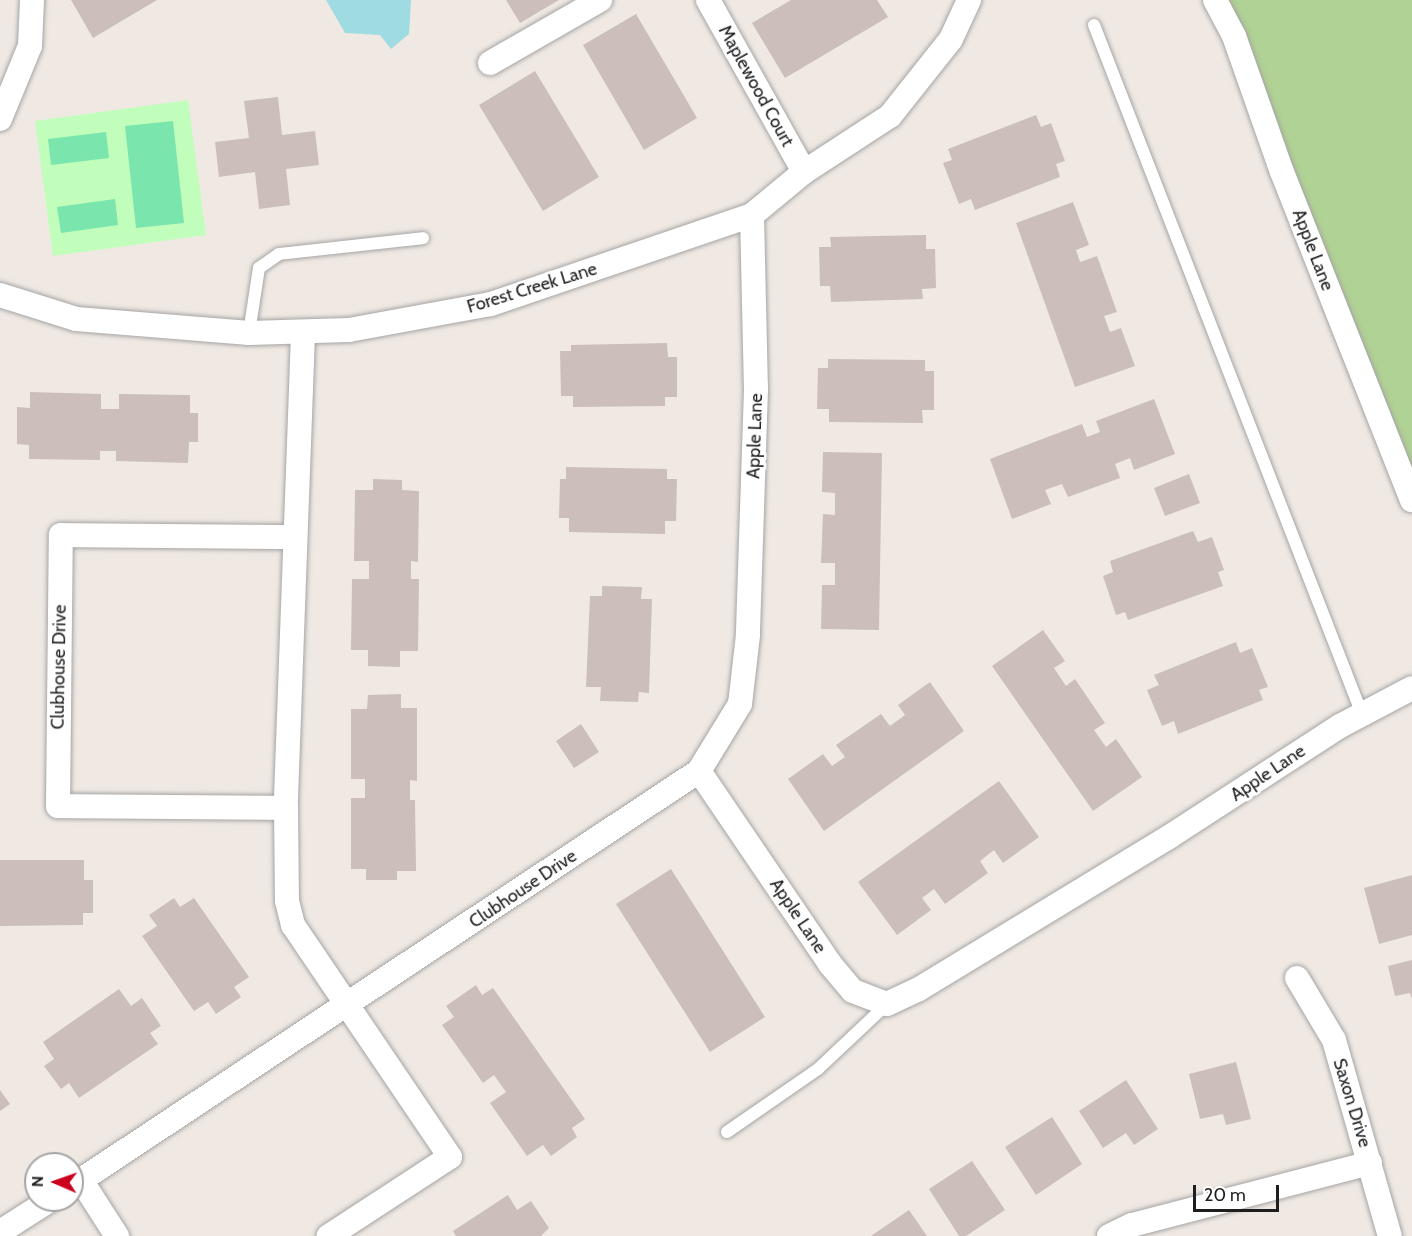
<!DOCTYPE html>
<style>
body{margin:0}
#map{position:relative;width:1412px;height:1236px;overflow:hidden;background:#f0e9e3;font-family:Cabin,sans-serif}
div>[style]{position:absolute}
.forest>*{inset:0;background:#b0d294}
.park>*{inset:0;background:#c1febc}
.pitch>*{inset:0;background:#7ae5ac}
.water>*{inset:0;background:#9fdce1}
.building>*{inset:0;background:#ccbeb9}
.roads{filter:drop-shadow(0 0 2px #a5a5a5) drop-shadow(0 0 2px #a5a5a5)}
.service>*{height:12px;margin:-6px;padding:0 6px;transform-origin:6px;border-radius:6px;background:#fff}
.minor>*{height:24px;margin:-12px;padding:0 12px;transform-origin:12px;border-radius:12px;background:#fff}
span{translate:-50% -50%;white-space:nowrap;text-align:center;line-height:1.15;-webkit-text-stroke:5px #fff;paint-order:stroke}
.street-label{font-size:18px;color:#1e1e1e}
.north{position:absolute;left:24px;top:1152px;width:60px;height:60px;box-sizing:border-box;background:#fff;border:2px solid #a5a5a5;border-radius:50%;rotate:272deg;font-size:16px;font-weight:700;line-height:24px;text-align:center;color:#1e1e1e}
.north::after{content:'';display:block;margin:auto;width:21px;height:27px;background:#cb001f;clip-path:polygon(50% 0,100% 100%,50% 72%,0 100%)}
.scale{position:absolute;left:1193px;top:1185px;width:86px;height:27px;box-sizing:border-box;border:3px solid #1e1e1e;border-top:0;padding-left:8px;font-size:18px;line-height:21px;white-space:nowrap;color:#1e1e1e;-webkit-text-stroke:4px #fff;paint-order:stroke}
</style>
<div id="map">
<div class="forest">
<i style="clip-path:polygon(1218px 0,1412px 0,1412px 468px)"></i>
</div>
<div class="park">
<i style="clip-path:polygon(188px 100px,206px 235px,53px 256px,35px 121px)"></i>
</div>
<div class="pitch">
<i style="clip-path:polygon(173px 121px,184px 223px,136px 228px,125px 126px)"></i>
<i style="clip-path:polygon(106px 132px,109px 158px,51px 165px,48px 139px)"></i>
<i style="clip-path:polygon(115px 199px,118px 225px,61px 233px,57px 207px)"></i>
</div>
<div class="water">
<i style="clip-path:polygon(326px 0,411px 0,409px 34px,391px 49px,380px 35px,345px 33px)"></i>
</div>
<div class="building">
<i style="clip-path:polygon(71px 0,157px 0,93px 38px)"></i>
<i style="clip-path:polygon(506px 0,559px 0,520px 23px)"></i>
<i style="clip-path:polygon(791px 0,877px 0,888px 17px,785px 78px,752px 23px)"></i>
<i style="clip-path:polygon(636px 14px,697px 118px,644px 150px,583px 45px)"></i>
<i style="clip-path:polygon(535px 71px,599px 177px,543px 211px,479px 105px)"></i>
<i style="clip-path:polygon(278px 97px,282px 135px,315px 131px,319px 165px,286px 169px,290px 205px,259px 209px,255px 172px,219px 177px,215px 142px,249px 138px,244px 101px)"></i>
<i style="clip-path:polygon(1036px 115px,1041px 127px,1051px 123px,1065px 161px,1056px 164px,1060px 177px,975px 210px,971px 199px,959px 204px,943px 163px,952px 160px,948px 149px)"></i>
<i style="clip-path:polygon(1073px 202px,1089px 245px,1076px 250px,1080px 262px,1097px 256px,1117px 312px,1104px 316px,1110px 332px,1121px 328px,1135px 366px,1075px 387px,1016px 223px)"></i>
<i style="clip-path:polygon(926px 235px,926px 249px,935px 249px,936px 288px,922px 289px,923px 299px,831px 302px,830px 286px,820px 286px,819px 247px,831px 247px,830px 237px)"></i>
<i style="clip-path:polygon(667px 343px,668px 357px,677px 357px,677px 397px,665px 397px,665px 406px,573px 407px,573px 396px,561px 396px,560px 351px,571px 351px,571px 345px)"></i>
<i style="clip-path:polygon(828px 359px,925px 360px,925px 371px,934px 371px,934px 410px,922px 410px,923px 423px,829px 422px,829px 409px,817px 409px,818px 368px,828px 368px)"></i>
<i style="clip-path:polygon(30px 392px,101px 394px,101px 409px,119px 409px,119px 394px,190px 395px,190px 413px,198px 413px,198px 442px,189px 442px,188px 463px,116px 461px,116px 451px,100px 451px,100px 460px,29px 459px,29px 445px,17px 444px,17px 407px,30px 408px)"></i>
<i style="clip-path:polygon(1154px 399px,1175px 454px,1134px 470px,1130px 458px,1115px 464px,1120px 478px,1068px 497px,1062px 484px,1045px 490px,1051px 504px,1012px 519px,990px 459px,1082px 424px,1087px 437px,1100px 432px,1096px 421px)"></i>
<i style="clip-path:polygon(823px 452px,882px 453px,879px 630px,821px 629px,822px 585px,835px 585px,835px 563px,821px 563px,823px 514px,835px 515px,835px 493px,822px 492px)"></i>
<i style="clip-path:polygon(566px 467px,667px 469px,667px 479px,677px 479px,676px 521px,665px 521px,665px 534px,569px 532px,569px 518px,559px 518px,560px 479px,566px 479px)"></i>
<i style="clip-path:polygon(1189px 474px,1200px 503px,1165px 516px,1154px 488px)"></i>
<i style="clip-path:polygon(373px 479px,402px 480px,402px 490px,419px 491px,418px 562px,411px 561px,411px 579px,419px 579px,418px 651px,400px 651px,400px 667px,368px 666px,368px 650px,351px 650px,352px 579px,369px 579px,369px 561px,354px 561px,355px 490px,373px 490px)"></i>
<i style="clip-path:polygon(1193px 531px,1198px 542px,1212px 537px,1224px 570px,1218px 572px,1223px 586px,1128px 620px,1125px 612px,1116px 615px,1103px 576px,1113px 572px,1110px 561px)"></i>
<i style="clip-path:polygon(602px 586px,642px 587px,641px 599px,652px 599px,649px 693px,639px 692px,638px 702px,600px 701px,601px 687px,586px 687px,590px 596px,602px 596px)"></i>
<i style="clip-path:polygon(1043px 630px,1065px 661px,1054px 668px,1066px 686px,1075px 679px,1105px 723px,1094px 730px,1106px 747px,1116px 739px,1142px 777px,1093px 811px,992px 666px)"></i>
<i style="clip-path:polygon(1236px 642px,1240px 653px,1252px 648px,1268px 687px,1259px 690px,1263px 700px,1178px 734px,1174px 721px,1162px 726px,1147px 690px,1159px 685px,1154px 675px)"></i>
<i style="clip-path:polygon(930px 682px,964px 731px,824px 831px,788px 779px,823px 754px,832px 766px,845px 757px,836px 745px,881px 714px,890px 726px,905px 715px,898px 705px)"></i>
<i style="clip-path:polygon(401px 694px,401px 708px,417px 708px,417px 781px,410px 780px,410px 800px,415px 800px,416px 871px,397px 871px,397px 880px,366px 880px,366px 869px,351px 869px,351px 798px,365px 798px,365px 779px,351px 779px,351px 709px,367px 709px,368px 695px)"></i>
<i style="clip-path:polygon(581px 724px,599px 752px,574px 768px,556px 741px)"></i>
<i style="clip-path:polygon(999px 781px,1039px 837px,1003px 863px,994px 850px,980px 861px,988px 873px,945px 904px,934px 889px,922px 898px,931px 910px,897px 935px,858px 882px)"></i>
<i style="clip-path:polygon(0 860px,84px 860px,84px 880px,93px 880px,93px 913px,83px 913px,83px 925px,0 926px)"></i>
<i style="clip-path:polygon(671px 869px,765px 1017px,710px 1052px,616px 904px)"></i>
<i style="clip-path:polygon(1412px 875px,1412px 935px,1379px 944px,1364px 888px)"></i>
<i style="clip-path:polygon(174px 898px,180px 907px,194px 898px,249px 977px,234px 987px,241px 997px,216px 1014px,208px 1002px,194px 1011px,142px 936px,157px 926px,149px 915px)"></i>
<i style="clip-path:polygon(1412px 960px,1412px 999px,1410px 993px,1395px 996px,1388px 966px)"></i>
<i style="clip-path:polygon(476px 985px,482px 995px,493px 988px,585px 1119px,572px 1128px,577px 1137px,551px 1156px,543px 1145px,527px 1156px,490px 1103px,506px 1092px,494px 1075px,483px 1083px,442px 1025px,454px 1017px,446px 1006px)"></i>
<i style="clip-path:polygon(119px 989px,131px 1006px,142px 998px,161px 1026px,150px 1033px,158px 1044px,79px 1098px,69px 1083px,61px 1089px,44px 1066px,54px 1059px,43px 1042px)"></i>
<i style="clip-path:polygon(1236px 1062px,1251px 1119px,1226px 1125px,1223px 1114px,1200px 1119px,1189px 1074px)"></i>
<i style="clip-path:polygon(1126px 1080px,1158px 1129px,1134px 1145px,1126px 1133px,1103px 1148px,1079px 1111px)"></i>
<i style="clip-path:polygon(0 1090px,10px 1104px,0 1111px)"></i>
<i style="clip-path:polygon(1052px 1117px,1082px 1164px,1036px 1195px,1005px 1147px)"></i>
<i style="clip-path:polygon(972px 1161px,1005px 1210px,966px 1236px,959px 1236px,929px 1189px)"></i>
<i style="clip-path:polygon(508px 1195px,517px 1210px,531px 1201px,549px 1228px,541px 1236px,456px 1236px,453px 1231px)"></i>
<i style="clip-path:polygon(909px 1210px,927px 1236px,871px 1236px)"></i>
</div>
<div class="roads">
<div class="service">
<i style="left:1094px;top:25px;width:739px;rotate:68.75deg"></i>
<i style="left:249px;top:333px;width:66px;rotate:-81.3deg"></i>
<i style="left:259px;top:268px;width:24px;rotate:-35deg"></i>
<i style="left:279px;top:254px;width:145px;rotate:-6.3deg"></i>
<i style="left:727px;top:1132px;width:111px;rotate:-34.7deg"></i>
<i style="left:818px;top:1069px;width:95px;rotate:-43.3deg"></i>
</div>
<div class="minor">
<i style="left:708px;top:0;width:197px;rotate:60.8deg"></i>
<i style="left:1215px;top:0;width:41px;rotate:62.2deg"></i>
<i style="left:1234px;top:36px;width:144px;rotate:70.6deg"></i>
<i style="left:1282px;top:172px;width:353px;rotate:68.4deg"></i>
<i style="left:490px;top:63px;width:127px;rotate:-29.8deg"></i>
<i style="left:0;top:119px;width:79px;rotate:-67.7deg"></i>
<i style="left:30px;top:46px;width:46px;rotate:-87.5deg"></i>
<i style="left:752px;top:215px;width:174px;rotate:88.7deg"></i>
<i style="left:756px;top:389px;width:246px;rotate:91.9deg"></i>
<i style="left:748px;top:635px;width:69px;rotate:96.6deg"></i>
<i style="left:740px;top:704px;width:79px;rotate:121.5deg"></i>
<i style="left:699px;top:771px;width:233px;rotate:55.8deg"></i>
<i style="left:830px;top:964px;width:35px;rotate:50deg"></i>
<i style="left:853px;top:991px;width:36px;rotate:21deg"></i>
<i style="left:887px;top:1004px;width:35px;rotate:-25deg"></i>
<i style="left:919px;top:989px;width:293px;rotate:-31.3deg"></i>
<i style="left:1169px;top:837px;width:204px;rotate:-33deg"></i>
<i style="left:1340px;top:726px;width:81px;rotate:-27.8deg"></i>
<i style="left:0;top:295px;width:80px;rotate:17.5deg"></i>
<i style="left:76px;top:319px;width:174px;rotate:4.6deg"></i>
<i style="left:249px;top:333px;width:100px;rotate:-1.7deg"></i>
<i style="left:349px;top:330px;width:144px;rotate:-10.4deg"></i>
<i style="left:491px;top:304px;width:276px;rotate:-18.8deg"></i>
<i style="left:752px;top:215px;width:67px;rotate:-39.6deg"></i>
<i style="left:804px;top:172px;width:103px;rotate:-33.1deg"></i>
<i style="left:890px;top:116px;width:98px;rotate:-51.6deg"></i>
<i style="left:951px;top:39px;width:43px;rotate:-65.2deg"></i>
<i style="left:303px;top:334px;width:474px;rotate:92.1deg"></i>
<i style="left:286px;top:808px;width:93px;rotate:89.4deg"></i>
<i style="left:287px;top:901px;width:25px;rotate:76deg"></i>
<i style="left:293px;top:925px;width:280px;rotate:55.9deg"></i>
<i style="left:450px;top:1157px;width:145px;rotate:146.9deg"></i>
<i style="left:286px;top:808px;width:228px;rotate:-179.5deg"></i>
<i style="left:58px;top:806px;width:271px;rotate:-89.4deg"></i>
<i style="left:61px;top:535px;width:233px;rotate:0.5deg"></i>
<i style="left:1297px;top:978px;width:72px;rotate:59.2deg"></i>
<i style="left:1334px;top:1040px;width:204px;rotate:74.1deg"></i>
<i style="left:81px;top:1180px;width:67px;rotate:57.3deg"></i>
<i style="left:72px;top:1186px;width:752px;rotate:-33.5deg"></i>
<i style="left:0;top:1232px;width:59px;rotate:-32.6deg"></i>
<i style="left:1109px;top:1236px;width:25px;rotate:-26deg"></i>
<i style="left:1132px;top:1225px;width:246px;rotate:-14.6deg"></i>
</div>
</div>
<div class="street-label">
<span style="left:756px;top:86px;rotate:61deg">Maplewood Court</span>
<span style="left:1313px;top:250px;rotate:69deg">Apple Lane</span>
<span style="left:532px;top:288px;rotate:-17deg">Forest Creek Lane</span>
<span style="left:755px;top:436px;rotate:-88deg">Apple Lane</span>
<span style="left:59px;top:667px;rotate:-89deg">Clubhouse Drive</span>
<span style="left:1268px;top:773px;rotate:-34deg">Apple Lane</span>
<span style="left:523px;top:889px;rotate:-34deg">Clubhouse Drive</span>
<span style="left:798px;top:916px;rotate:56deg">Apple Lane</span>
<span style="left:1352px;top:1103px;rotate:73deg">Saxon Drive</span>
</div>
<div class="north">N</div>
<div class="scale">20 m</div>
</div>
